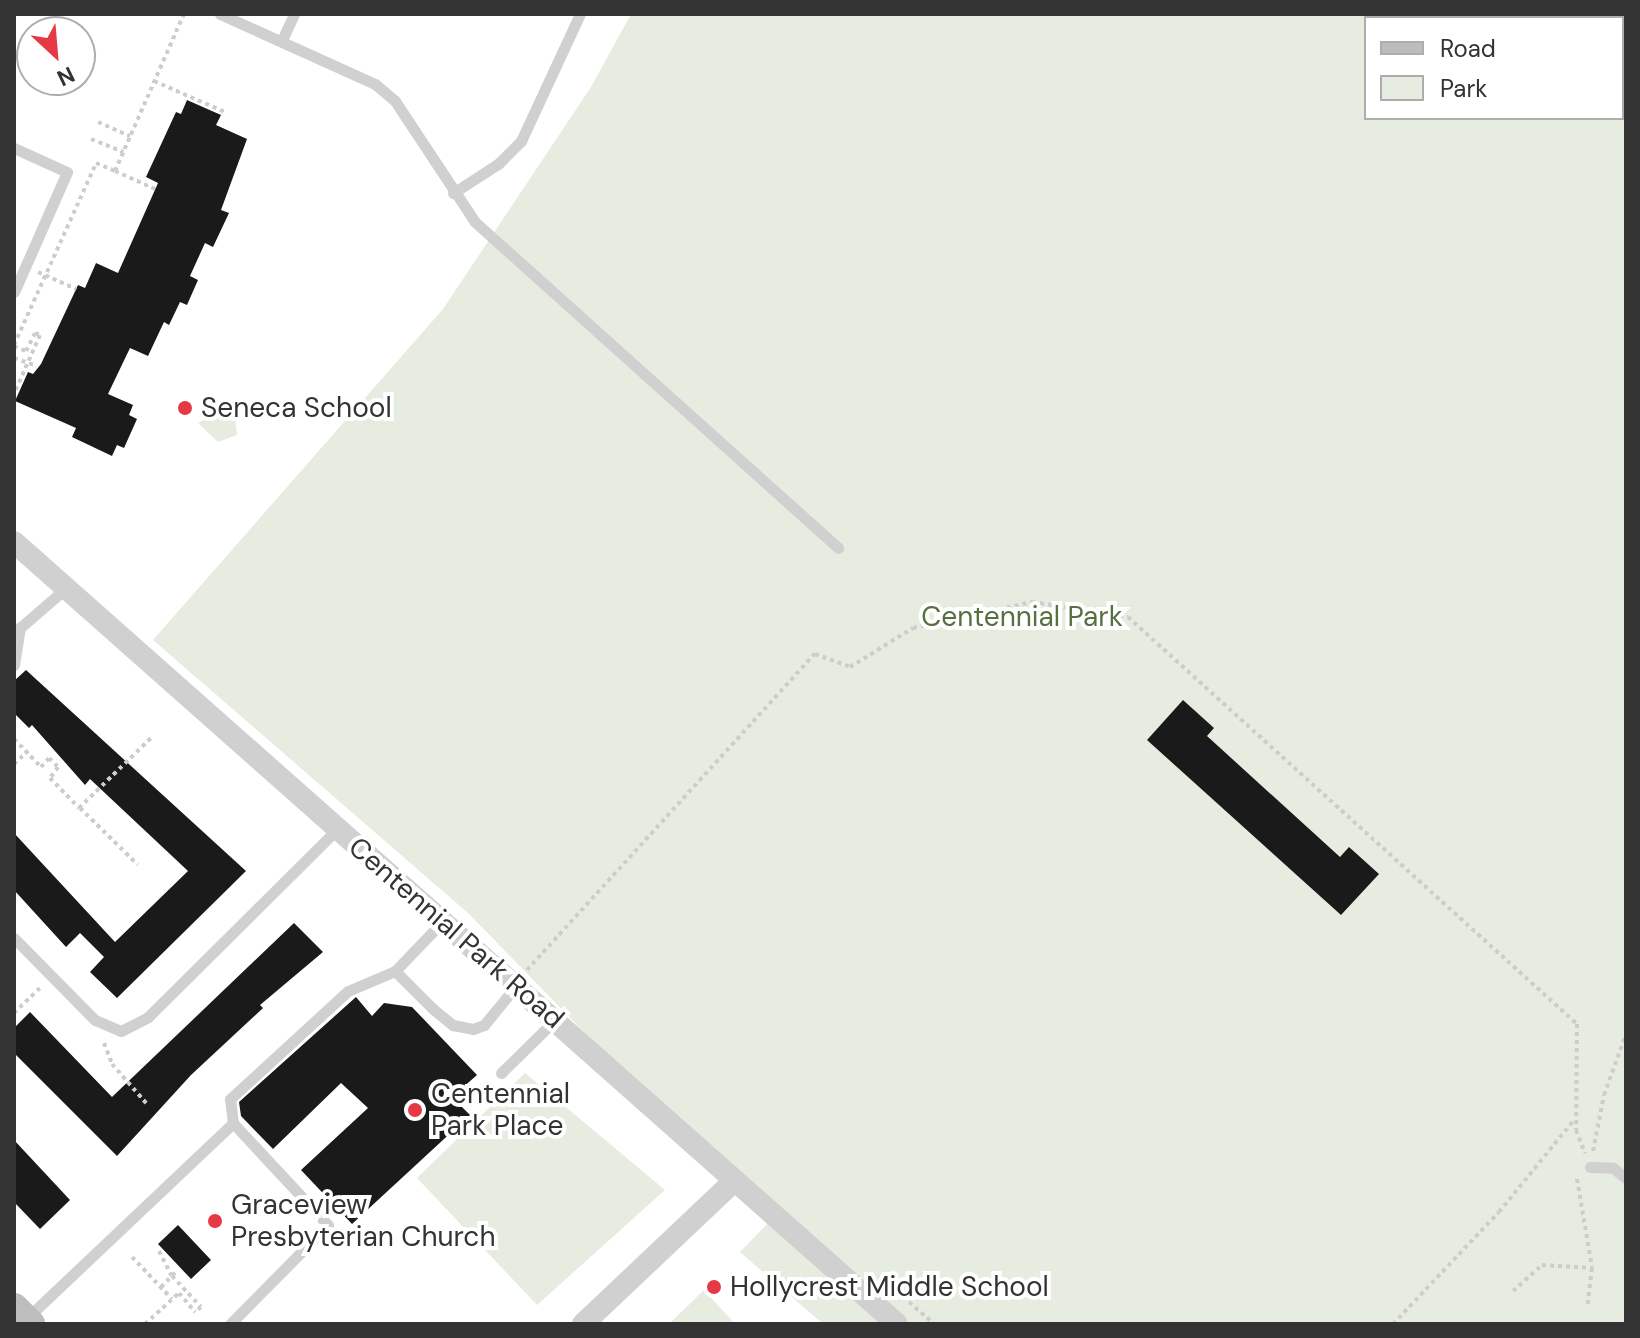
<!DOCTYPE html>
<style>
body{margin:0}
#map{position:relative;width:1640px;height:1338px;overflow:hidden;background:#fff;font-family:"DM Sans",sans-serif}
div>[style]{position:absolute}
.green>*{inset:0;background:#e6ecdf}
.building>*{inset:0;background:#1a1a1a}
.path>*{height:4px;margin-top:-2px;transform-origin:0;background:repeating-linear-gradient(90deg,#cdcdcd 0 4px,transparent 0 8px)}
.service>*{height:11px;margin:-5.5px;padding:0 5.5px;transform-origin:5.5px;border-radius:5.5px;background:#d0d0d0}
.minor>*{height:22px;margin:-11px;padding:0 11px;transform-origin:11px;border-radius:11px;background:#d0d0d0}
.secondary>*{height:30px;margin:-15px;padding:0 15px;transform-origin:15px;border-radius:15px;background:#bdbdbd}
.dots>*{width:22px;height:22px;translate:-50% -50%;box-sizing:border-box;border:4px solid #fff;border-radius:50%}
span{translate:-50% -50%;white-space:nowrap;text-align:center;line-height:1.15;-webkit-text-stroke:8px #fff;paint-order:stroke}
.poi-label{font-size:28px;color:#333}
.left{translate:0 -50%;text-align:left}
.park-label{font-size:28px;color:#56703f}
.street-label{font-size:28px;color:#333}
.frame{position:absolute;inset:0;border:16px solid #333;pointer-events:none}
.legend{position:absolute;left:1364px;top:16px;width:260px;height:104px;box-sizing:border-box;background:#fff;border:2px solid #adadad;margin:0;padding:10px 14px;list-style:none;font-size:24px;color:#333}
.legend li{display:flex;align-items:center;gap:16px;height:40px}
.legend b{width:40px;border:2px solid #adadad}
.north{position:absolute;left:16px;top:16px;width:80px;height:80px;box-sizing:border-box;background:#fff;border:2px solid #adadad;border-radius:50%;rotate:154deg;font-size:22px;font-weight:700;line-height:32px;text-align:center;color:#333}
.north::after{content:'';display:block;margin:auto;width:28px;height:36px;background:#e63946;clip-path:polygon(50% 0,100% 100%,50% 72%,0 100%)}
</style>
<div id="map">
<div class="green">
<i style="clip-path:polygon(evenodd,631px 14px,1626px 14px,1626px 1324px,823px 1324px,740px 1252px,769px 1222px,468px 913px,153px 640px,443px 309px,591px 87px,631px 14px,1366px 18px,1622px 18px,1622px 118px,1366px 118px,1366px 18px)"></i>
<i style="clip-path:polygon(224px 409px,235px 417px,237px 435px,218px 442px,198px 423px)"></i>
<i style="clip-path:polygon(525px 1073px,665px 1190px,537px 1305px,417px 1178px)"></i>
<i style="clip-path:polygon(704px 1290px,735px 1324px,669px 1324px)"></i>
</div>
<div class="building">
<i style="clip-path:polygon(187px 100px,221px 115px,216px 125px,247px 139px,221px 210px,229px 213px,213px 247px,205px 243px,190px 276px,198px 280px,187px 305px,180px 302px,169px 325px,164px 322px,148px 356px,130px 348px,108px 394px,133px 405px,129px 415px,137px 419px,124px 448px,117px 445px,112px 456px,72px 437px,76px 428px,15px 401px,28px 372px,33px 374px,41px 364px,78px 285px,85px 288px,96px 263px,118px 273px,158px 183px,146px 177px,176px 112px,181px 114px)"></i>
<i style="clip-path:polygon(26px 670px,246px 871px,117px 998px,90px 972px,104px 957px,80px 933px,66px 947px,14px 890px,14px 833px,115px 942px,188px 871px,90px 779px,85px 785px,32px 725px,29px 728px,14px 713px,14px 681px)"></i>
<i style="clip-path:polygon(1183px 700px,1214px 728px,1207px 736px,1340px 857px,1349px 847px,1379px 874px,1341px 915px,1147px 740px)"></i>
<i style="clip-path:polygon(294px 923px,323px 952px,260px 1005px,263px 1008px,191px 1075px,117px 1156px,14px 1053px,14px 1028px,30px 1012px,112px 1097px)"></i>
<i style="clip-path:polygon(356px 997px,372px 1016px,384px 1003px,412px 1007px,477px 1075px,452px 1097px,470px 1115px,352px 1224px,301px 1170px,368px 1108px,341px 1083px,273px 1149px,241px 1116px,239px 1102px)"></i>
<i style="clip-path:polygon(14px 1140px,70px 1200px,40px 1229px,14px 1202px)"></i>
<i style="clip-path:polygon(178px 1225px,211px 1260px,191px 1279px,158px 1244px)"></i>
</div>
<div class="path">
<i style="left:154px;top:81px;width:77px;rotate:23.6deg"></i>
<i style="left:98px;top:122px;width:35px;rotate:24deg"></i>
<i style="left:91px;top:139px;width:35px;rotate:22deg"></i>
<i style="left:115px;top:171px;width:44px;rotate:24.2deg"></i>
<i style="left:38px;top:272px;width:42px;rotate:24.1deg"></i>
<i style="left:14px;top:345px;width:200px;rotate:-65.7deg"></i>
<i style="left:96px;top:163px;width:21px;rotate:23deg"></i>
<i style="left:115px;top:171px;width:171px;rotate:-66.3deg"></i>
<i style="left:14px;top:346px;width:13px;rotate:23deg"></i>
<i style="left:26px;top:351px;width:20px;rotate:-63deg"></i>
<i style="left:35px;top:333px;width:5px;rotate:22deg"></i>
<i style="left:40px;top:335px;width:64px;rotate:113.8deg"></i>
<i style="left:14px;top:358px;width:24px;rotate:19deg"></i>
<i style="left:14px;top:739px;width:39px;rotate:46deg"></i>
<i style="left:41px;top:767px;width:12px;rotate:-48deg"></i>
<i style="left:49px;top:758px;width:13px;rotate:45deg"></i>
<i style="left:58px;top:767px;width:14px;rotate:126deg"></i>
<i style="left:50px;top:778px;width:42px;rotate:46deg"></i>
<i style="left:79px;top:808px;width:100px;rotate:-44.2deg"></i>
<i style="left:14px;top:764px;width:18px;rotate:-43deg"></i>
<i style="left:80px;top:808px;width:81px;rotate:44.5deg"></i>
<i style="left:527px;top:970px;width:428px;rotate:-47.7deg"></i>
<i style="left:815px;top:654px;width:37px;rotate:20deg"></i>
<i style="left:850px;top:667px;width:74px;rotate:-31.8deg"></i>
<i style="left:913px;top:628px;width:122px;rotate:-12.3deg"></i>
<i style="left:1032px;top:602px;width:97px;rotate:8.9deg"></i>
<i style="left:1128px;top:617px;width:606px;rotate:42.19deg"></i>
<i style="left:1577px;top:1024px;width:106px;rotate:90.5deg"></i>
<i style="left:1576px;top:1130px;width:25px;rotate:69deg"></i>
<i style="left:14px;top:1013px;width:39px;rotate:-44deg"></i>
<i style="left:104px;top:1043px;width:22px;rotate:69deg"></i>
<i style="left:112px;top:1064px;width:52px;rotate:48.9deg"></i>
<i style="left:1593px;top:1151px;width:57px;rotate:-78.9deg"></i>
<i style="left:1604px;top:1095px;width:65px;rotate:-70.2deg"></i>
<i style="left:1577px;top:1179px;width:90px;rotate:80.4deg"></i>
<i style="left:1592px;top:1268px;width:39px;rotate:97deg"></i>
<i style="left:159px;top:1251px;width:28px;rotate:63deg"></i>
<i style="left:172px;top:1276px;width:42px;rotate:46.9deg"></i>
<i style="left:201px;top:1307px;width:8px;rotate:140deg"></i>
<i style="left:132px;top:1257px;width:58px;rotate:46.4deg"></i>
<i style="left:161px;top:1287px;width:21px;rotate:-45deg"></i>
<i style="left:1513px;top:1291px;width:39px;rotate:-42deg"></i>
<i style="left:1542px;top:1265px;width:50px;rotate:3.4deg"></i>
<i style="left:909px;top:1302px;width:33px;rotate:41deg"></i>
<i style="left:145px;top:1324px;width:46px;rotate:-42.4deg"></i>
<i style="left:179px;top:1293px;width:25px;rotate:50deg"></i>
<i style="left:1393px;top:1324px;width:154px;rotate:-46.6deg"></i>
<i style="left:1499px;top:1212px;width:119px;rotate:-50.8deg"></i>
</div>
<div class="service">
<i style="left:220px;top:14px;width:170px;rotate:24.3deg"></i>
<i style="left:375px;top:84px;width:26px;rotate:40deg"></i>
<i style="left:395px;top:101px;width:145px;rotate:56.5deg"></i>
<i style="left:475px;top:222px;width:488px;rotate:41.9deg"></i>
<i style="left:282px;top:40px;width:29px;rotate:-65deg"></i>
<i style="left:14px;top:148px;width:58px;rotate:24.4deg"></i>
<i style="left:67px;top:172px;width:131px;rotate:113.8deg"></i>
<i style="left:453px;top:193px;width:54px;rotate:-32.8deg"></i>
<i style="left:498px;top:164px;width:33px;rotate:-45deg"></i>
<i style="left:521px;top:141px;width:140px;rotate:-65.1deg"></i>
<i style="left:14px;top:633px;width:69px;rotate:-40.9deg"></i>
<i style="left:14px;top:665px;width:38px;rotate:-81deg"></i>
<i style="left:443px;top:921px;width:69px;rotate:133.8deg"></i>
<i style="left:395px;top:971px;width:54px;rotate:45deg"></i>
<i style="left:433px;top:1009px;width:26px;rotate:39deg"></i>
<i style="left:453px;top:1025px;width:20px;rotate:11deg"></i>
<i style="left:473px;top:1029px;width:12px;rotate:-20deg"></i>
<i style="left:484px;top:1025px;width:50px;rotate:-50.6deg"></i>
<i style="left:14px;top:938px;width:115px;rotate:45.4deg"></i>
<i style="left:95px;top:1020px;width:28px;rotate:23deg"></i>
<i style="left:121px;top:1031px;width:30px;rotate:-27deg"></i>
<i style="left:148px;top:1017px;width:268px;rotate:-44.8deg"></i>
<i style="left:501px;top:1073px;width:76px;rotate:-44.5deg"></i>
<i style="left:1590px;top:1167px;width:23px;rotate:2deg"></i>
<i style="left:1613px;top:1168px;width:16px;rotate:38deg"></i>
<i style="left:27px;top:1318px;width:284px;rotate:-43.4deg"></i>
<i style="left:230px;top:1324px;width:139px;rotate:-45.3deg"></i>
<i style="left:328px;top:1225px;width:139px;rotate:-133deg"></i>
<i style="left:233px;top:1123px;width:24px;rotate:-97deg"></i>
<i style="left:230px;top:1099px;width:160px;rotate:-42.5deg"></i>
<i style="left:348px;top:991px;width:51px;rotate:-23.1deg"></i>
</div>
<div class="minor">
<i style="left:14px;top:542px;width:1179px;rotate:41.53deg"></i>
<i style="left:583px;top:1324px;width:208px;rotate:-43.4deg"></i>
</div>
<div class="secondary">
<i style="left:14px;top:1308px;width:23px;rotate:45deg"></i>
</div>
<div class="dots">
<i style="left:185px;top:408px;background:#e63946"></i>
<i style="left:415px;top:1110px;background:#e63946"></i>
<i style="left:215px;top:1221px;background:#e63946"></i>
<i style="left:714px;top:1287px;background:#e63946"></i>
</div>
<div class="poi-label">
<span class="left" style="left:201px;top:408px">Seneca School</span>
<span class="left" style="left:431px;top:1110px">Centennial<br>Park Place</span>
<span class="left" style="left:231px;top:1221px">Graceview<br>Presbyterian Church</span>
<span class="left" style="left:730px;top:1287px">Hollycrest Middle School</span>
</div>
<div class="park-label">
<span style="left:1022px;top:617px">Centennial Park</span>
</div>
<div class="street-label">
<span style="left:456px;top:933px;rotate:41deg">Centennial Park Road</span>
</div>
<div class="frame"></div>
<ul class="legend">
<li><b style="height:10px;background:#bdbdbd"></b>Road</li>
<li><b style="height:22px;background:#e6ecdf"></b>Park</li>
</ul>
<div class="north">N</div>
</div>
